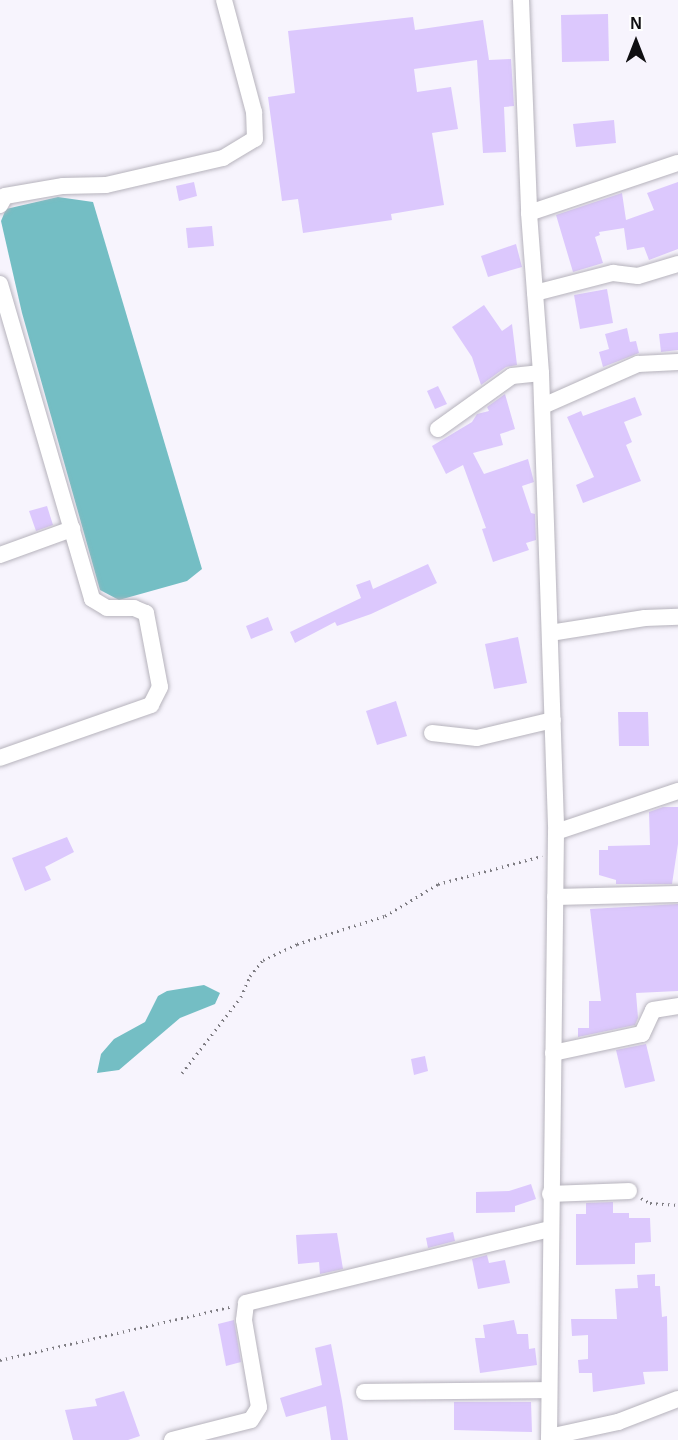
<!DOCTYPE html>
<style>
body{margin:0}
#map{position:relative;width:678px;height:1440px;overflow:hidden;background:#f7f4fd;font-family:Helvetica,sans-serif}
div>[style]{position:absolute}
.water>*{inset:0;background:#74bec4}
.building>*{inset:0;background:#dcc8fd}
.path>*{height:3px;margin-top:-1.5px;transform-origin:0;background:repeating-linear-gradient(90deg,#7e7c82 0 1.5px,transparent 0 6px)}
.roads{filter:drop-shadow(0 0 2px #b6b3bc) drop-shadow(0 0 2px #b6b3bc)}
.minor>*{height:16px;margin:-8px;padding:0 8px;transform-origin:8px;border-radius:8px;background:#fff}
span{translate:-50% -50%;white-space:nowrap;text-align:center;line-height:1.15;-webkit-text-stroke:6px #fff;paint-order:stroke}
.north{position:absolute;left:606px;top:12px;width:60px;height:60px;-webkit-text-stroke:4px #fff;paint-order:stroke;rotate:0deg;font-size:16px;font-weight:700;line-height:24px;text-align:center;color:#100f12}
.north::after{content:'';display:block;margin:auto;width:21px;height:27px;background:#100f12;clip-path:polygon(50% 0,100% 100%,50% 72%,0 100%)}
</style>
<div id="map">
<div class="water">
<i style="clip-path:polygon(58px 197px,93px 202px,202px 569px,187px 581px,119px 600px,100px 590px,22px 313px,1px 221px,6px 209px)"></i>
<i style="clip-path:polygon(204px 985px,220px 993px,215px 1004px,180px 1018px,119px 1070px,97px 1073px,101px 1054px,114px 1039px,145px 1022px,158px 996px,167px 991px)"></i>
</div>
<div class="building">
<i style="clip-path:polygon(608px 14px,609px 61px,562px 62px,561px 15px)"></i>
<i style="clip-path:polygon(413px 17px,415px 30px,483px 20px,489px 60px,511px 59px,514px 106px,504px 107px,506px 152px,483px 153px,477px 60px,414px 69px,417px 92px,451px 87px,458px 129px,432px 133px,444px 205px,391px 214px,392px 220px,303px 233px,298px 199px,282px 201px,268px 97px,295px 93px,288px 31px)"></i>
<i style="clip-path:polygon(614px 120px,616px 143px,576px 147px,573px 124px)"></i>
<i style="clip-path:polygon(194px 182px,197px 196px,179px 201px,176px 186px)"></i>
<i style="clip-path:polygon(678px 182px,678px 249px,649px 260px,644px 247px,627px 250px,624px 228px,599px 232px,600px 235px,595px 237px,603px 263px,573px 272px,556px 215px,622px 193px,626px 220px,654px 210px,647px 193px)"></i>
<i style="clip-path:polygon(212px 226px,214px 246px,188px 248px,186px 228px)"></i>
<i style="clip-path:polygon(516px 244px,522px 267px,488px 277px,481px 256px)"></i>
<i style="clip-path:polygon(607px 289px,613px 323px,580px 329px,574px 295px)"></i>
<i style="clip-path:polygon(484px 305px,502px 331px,512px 324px,517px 365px,506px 367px,481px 385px,472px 357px,452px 327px)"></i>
<i style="clip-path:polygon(627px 328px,630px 342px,636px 341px,639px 353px,603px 367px,599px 352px,609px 349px,605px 334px)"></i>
<i style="clip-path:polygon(678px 332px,678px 350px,661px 352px,659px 334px)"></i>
<i style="clip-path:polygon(438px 386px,447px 404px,435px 409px,427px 391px)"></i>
<i style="clip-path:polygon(505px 394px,515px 429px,500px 434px,503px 445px,473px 453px,484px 474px,528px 459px,534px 482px,522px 486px,531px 513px,535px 514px,536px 540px,526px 543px,529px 550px,493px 562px,482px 529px,486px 528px,463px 465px,446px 474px,432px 446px,472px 422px,477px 414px,489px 411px,487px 407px)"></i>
<i style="clip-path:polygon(635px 397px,642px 415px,624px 422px,632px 442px,626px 445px,641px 481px,583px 503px,576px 485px,594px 477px,567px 417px,581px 411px,583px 416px)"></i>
<i style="clip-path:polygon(47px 506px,53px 525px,36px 531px,29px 511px)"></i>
<i style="clip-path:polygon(428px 564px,437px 583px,371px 614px,337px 626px,335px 622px,295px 643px,290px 632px,361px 598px,356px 585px,370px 580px,373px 589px)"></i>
<i style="clip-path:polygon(268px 617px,273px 630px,251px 639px,246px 626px)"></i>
<i style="clip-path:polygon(518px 637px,527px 683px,494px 689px,485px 644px)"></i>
<i style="clip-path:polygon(396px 701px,407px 736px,377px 745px,366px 711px)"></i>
<i style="clip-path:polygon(618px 712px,648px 712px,649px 746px,619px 746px)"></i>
<i style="clip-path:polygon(663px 807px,678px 807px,678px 844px,672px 884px,616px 884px,616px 880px,599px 875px,599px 850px,608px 850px,608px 846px,650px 845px,649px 812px)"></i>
<i style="clip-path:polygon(67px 837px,74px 852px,45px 867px,51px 880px,25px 891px,12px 858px)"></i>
<i style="clip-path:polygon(678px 904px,678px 991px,636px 993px,638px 1018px,635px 1025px,578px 1037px,578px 1028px,589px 1028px,589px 1001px,601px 1001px,590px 909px)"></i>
<i style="clip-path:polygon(646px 1044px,655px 1081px,625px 1088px,616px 1050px)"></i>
<i style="clip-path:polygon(425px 1056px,428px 1071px,414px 1075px,411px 1059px)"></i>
<i style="clip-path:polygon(531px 1184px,536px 1199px,515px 1206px,515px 1212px,476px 1213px,476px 1192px,509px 1191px)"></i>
<i style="clip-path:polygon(613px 1202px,613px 1213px,629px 1213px,629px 1218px,650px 1218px,651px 1242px,635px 1243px,635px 1264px,576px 1265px,576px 1214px,586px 1214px,586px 1203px)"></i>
<i style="clip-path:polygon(453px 1232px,455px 1241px,428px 1248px,426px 1238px)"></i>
<i style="clip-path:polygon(337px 1233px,343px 1269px,320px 1274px,319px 1262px,298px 1264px,296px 1235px)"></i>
<i style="clip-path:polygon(487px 1255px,489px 1263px,505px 1260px,510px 1283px,478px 1289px,472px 1259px)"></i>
<i style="clip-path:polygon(655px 1274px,655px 1286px,660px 1286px,662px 1317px,667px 1316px,668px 1371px,643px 1372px,645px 1384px,593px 1392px,592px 1373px,579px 1373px,578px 1360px,588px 1359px,588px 1335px,572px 1336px,571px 1319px,617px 1319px,615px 1289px,638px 1288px,637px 1275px)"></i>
<i style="clip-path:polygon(234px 1320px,241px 1362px,226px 1366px,218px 1324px)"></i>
<i style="clip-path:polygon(514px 1320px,517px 1334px,528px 1334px,529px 1349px,535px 1348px,537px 1365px,480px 1373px,475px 1338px,485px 1338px,483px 1325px)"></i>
<i style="clip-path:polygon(331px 1344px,342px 1401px,348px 1440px,331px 1440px,326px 1406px,286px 1417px,280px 1398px,322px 1385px,315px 1348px)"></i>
<i style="clip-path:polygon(124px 1391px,140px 1436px,128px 1440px,73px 1440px,65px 1410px,97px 1406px,95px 1399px)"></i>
<i style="clip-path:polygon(454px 1402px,531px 1402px,532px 1432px,454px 1430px)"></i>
</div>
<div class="path">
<i style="left:182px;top:1073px;width:96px;rotate:-52.2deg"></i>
<i style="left:241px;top:997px;width:23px;rotate:-67deg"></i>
<i style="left:250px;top:976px;width:21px;rotate:-51deg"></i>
<i style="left:263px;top:960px;width:38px;rotate:-25deg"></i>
<i style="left:297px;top:944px;width:92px;rotate:-17.7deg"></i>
<i style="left:385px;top:916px;width:62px;rotate:-31.1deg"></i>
<i style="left:438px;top:884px;width:108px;rotate:-15.1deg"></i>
<i style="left:641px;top:1198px;width:10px;rotate:29deg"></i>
<i style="left:650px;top:1203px;width:28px;rotate:4deg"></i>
<i style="left:0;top:1360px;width:236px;rotate:-13deg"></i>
</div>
<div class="roads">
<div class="minor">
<i style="left:521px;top:0;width:213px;rotate:87.8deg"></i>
<i style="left:529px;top:213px;width:160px;rotate:85.7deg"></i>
<i style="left:541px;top:373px;width:459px;rotate:88.1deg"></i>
<i style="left:556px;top:832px;width:608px;rotate:90.66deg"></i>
<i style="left:0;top:205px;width:10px;rotate:-61deg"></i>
<i style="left:5px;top:196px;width:59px;rotate:-9.8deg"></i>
<i style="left:63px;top:186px;width:43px;rotate:-1.3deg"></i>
<i style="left:106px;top:185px;width:120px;rotate:-13deg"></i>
<i style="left:223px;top:158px;width:37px;rotate:-31deg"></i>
<i style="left:255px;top:139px;width:27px;rotate:-92deg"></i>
<i style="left:254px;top:112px;width:116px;rotate:-105deg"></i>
<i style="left:529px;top:213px;width:157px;rotate:-18.6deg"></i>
<i style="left:0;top:284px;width:328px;rotate:73.7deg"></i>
<i style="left:92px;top:599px;width:17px;rotate:31deg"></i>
<i style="left:107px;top:608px;width:27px"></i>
<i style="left:134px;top:608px;width:13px;rotate:23deg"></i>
<i style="left:146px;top:613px;width:75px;rotate:79.3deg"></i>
<i style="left:160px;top:687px;width:20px;rotate:117deg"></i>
<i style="left:151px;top:705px;width:160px;rotate:160.7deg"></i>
<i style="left:535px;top:293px;width:81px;rotate:-14.4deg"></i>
<i style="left:613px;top:273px;width:25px;rotate:7deg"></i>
<i style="left:638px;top:276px;width:42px;rotate:-16.7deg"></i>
<i style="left:543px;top:406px;width:104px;rotate:-23.9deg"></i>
<i style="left:638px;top:364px;width:40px;rotate:-2.9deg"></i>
<i style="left:438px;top:429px;width:91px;rotate:-35.6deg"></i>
<i style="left:512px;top:376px;width:29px;rotate:-6deg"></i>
<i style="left:0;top:555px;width:77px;rotate:-19.9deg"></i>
<i style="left:550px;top:633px;width:96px;rotate:-9deg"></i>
<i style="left:645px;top:618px;width:33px;rotate:-2deg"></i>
<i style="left:432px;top:733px;width:45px;rotate:6.3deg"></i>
<i style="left:477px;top:738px;width:78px;rotate:-13.3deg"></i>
<i style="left:556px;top:832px;width:129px;rotate:-18.6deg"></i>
<i style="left:555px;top:897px;width:123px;rotate:-1.4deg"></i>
<i style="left:553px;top:1053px;width:91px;rotate:-12.1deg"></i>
<i style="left:642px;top:1034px;width:26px;rotate:-65deg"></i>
<i style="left:653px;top:1010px;width:25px;rotate:-9deg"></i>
<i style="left:550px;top:1194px;width:79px;rotate:-2.2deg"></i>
<i style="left:364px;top:1392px;width:185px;rotate:-0.6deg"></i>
<i style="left:549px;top:1437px;width:71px;rotate:-12.3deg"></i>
<i style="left:618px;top:1422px;width:64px;rotate:-21deg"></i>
<i style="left:172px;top:1440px;width:81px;rotate:-14.2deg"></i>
<i style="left:251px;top:1420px;width:15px;rotate:-58deg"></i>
<i style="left:259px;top:1407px;width:88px;rotate:-99.8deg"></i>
<i style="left:244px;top:1320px;width:17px;rotate:-83deg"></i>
<i style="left:246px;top:1303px;width:312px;rotate:-13.7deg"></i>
</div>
</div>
<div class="north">N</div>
</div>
